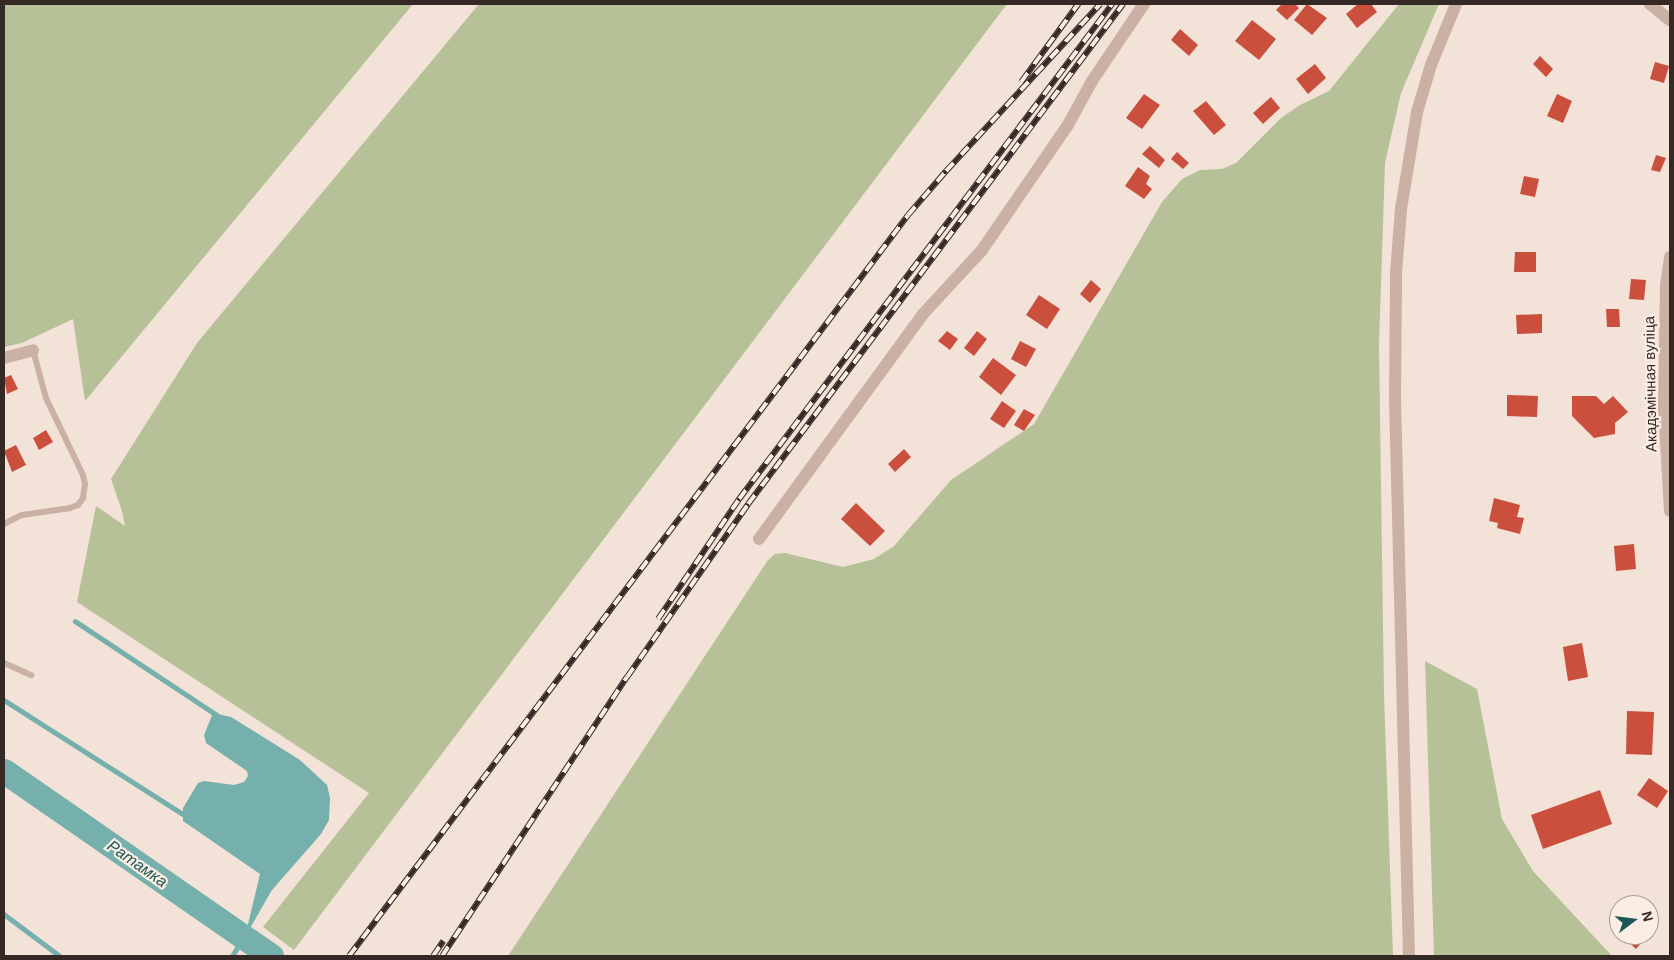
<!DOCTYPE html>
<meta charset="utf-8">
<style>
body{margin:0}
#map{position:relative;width:1674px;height:960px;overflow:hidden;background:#f2e2d7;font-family:Arial,sans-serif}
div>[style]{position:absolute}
.green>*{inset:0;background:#b7c197}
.water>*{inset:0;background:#75b0ac}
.stream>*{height:4.5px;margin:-2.25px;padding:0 2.25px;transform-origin:2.25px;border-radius:2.25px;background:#75b0ac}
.river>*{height:25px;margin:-12.5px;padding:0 12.5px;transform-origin:12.5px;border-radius:12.5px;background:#75b0ac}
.building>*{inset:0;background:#ca4f3d}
.service>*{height:6px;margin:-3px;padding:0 3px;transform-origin:3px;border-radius:3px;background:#cab1a3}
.minor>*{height:12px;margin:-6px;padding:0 6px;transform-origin:6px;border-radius:6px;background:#cab1a3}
.tertiary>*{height:12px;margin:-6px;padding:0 6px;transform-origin:6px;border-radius:6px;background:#cab1a3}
.rail>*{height:5.5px;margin-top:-2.75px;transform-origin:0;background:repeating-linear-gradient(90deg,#faede3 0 11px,#352925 0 22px);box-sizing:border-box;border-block:1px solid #352925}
span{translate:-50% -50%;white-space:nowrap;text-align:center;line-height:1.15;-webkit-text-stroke:4.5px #faede3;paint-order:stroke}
.street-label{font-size:15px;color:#352925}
.water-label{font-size:16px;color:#1a5755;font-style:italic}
.frame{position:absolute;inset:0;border:5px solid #352925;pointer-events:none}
.north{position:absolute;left:1609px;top:895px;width:50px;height:50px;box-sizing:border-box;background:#faede3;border:1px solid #ab9f97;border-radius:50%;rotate:75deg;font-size:14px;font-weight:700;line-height:20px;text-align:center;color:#352925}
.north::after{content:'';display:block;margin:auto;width:18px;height:22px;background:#1a5755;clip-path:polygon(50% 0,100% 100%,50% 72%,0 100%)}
</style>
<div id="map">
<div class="green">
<i style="clip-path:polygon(4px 4px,413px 4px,85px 401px,73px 319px,22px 343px,4px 347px)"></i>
<i style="clip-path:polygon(479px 4px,1007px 4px,294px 950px,263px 927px,369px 793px,77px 602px,96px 506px,125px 526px,122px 511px,111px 479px,197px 343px)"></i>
<i style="clip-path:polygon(1399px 4px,1439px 4px,1401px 93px,1385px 163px,1379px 345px,1384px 695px,1393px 956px,508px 956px,768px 560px,775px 554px,785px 553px,843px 567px,874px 559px,894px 546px,951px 480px,1034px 424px,1162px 202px,1182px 179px,1200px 170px,1222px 169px,1236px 163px,1281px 118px,1300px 105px,1329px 91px)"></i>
<i style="clip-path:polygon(1425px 661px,1477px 689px,1502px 819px,1533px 871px,1612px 956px,1434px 956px)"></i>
</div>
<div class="water">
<i style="clip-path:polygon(213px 713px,231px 717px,300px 760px,327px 785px,330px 798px,329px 820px,321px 834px,272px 890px,245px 937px,260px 874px,183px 821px,183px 808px,198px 783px,204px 781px,234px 785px,244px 782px,248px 776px,247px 771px,206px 743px,204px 735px)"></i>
</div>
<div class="stream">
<i style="left:75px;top:621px;width:170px;rotate:33.5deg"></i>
<i style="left:4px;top:700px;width:218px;rotate:32.5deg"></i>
<i style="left:4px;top:914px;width:70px;rotate:36.9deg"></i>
<i style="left:232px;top:956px;width:28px;rotate:-58deg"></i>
</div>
<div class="river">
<i style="left:4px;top:771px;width:325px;rotate:34.7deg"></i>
</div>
<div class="building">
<i style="clip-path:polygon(1282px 4px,1295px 4px,1299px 8px,1287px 20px,1276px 10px)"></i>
<i style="clip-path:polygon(1307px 4px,1327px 18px,1312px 35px,1294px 20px)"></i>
<i style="clip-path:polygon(1358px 4px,1371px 4px,1377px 12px,1357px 28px,1346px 14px)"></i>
<i style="clip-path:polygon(1252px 20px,1276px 39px,1259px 60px,1235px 41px)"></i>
<i style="clip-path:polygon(1180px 29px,1198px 45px,1189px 56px,1171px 40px)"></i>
<i style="clip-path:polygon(1540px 56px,1553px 69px,1546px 77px,1533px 64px)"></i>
<i style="clip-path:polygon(1655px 62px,1669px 66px,1664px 83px,1650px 79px)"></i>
<i style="clip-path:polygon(1315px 64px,1326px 78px,1308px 94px,1296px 79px)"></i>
<i style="clip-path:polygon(1144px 94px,1160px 105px,1142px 129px,1126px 118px)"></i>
<i style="clip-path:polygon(1557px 94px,1572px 101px,1563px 123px,1547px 116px)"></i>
<i style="clip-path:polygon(1271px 97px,1280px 108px,1263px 124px,1253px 113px)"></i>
<i style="clip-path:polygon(1206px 101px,1226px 125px,1214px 135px,1193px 111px)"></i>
<i style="clip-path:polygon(1150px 146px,1165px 160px,1159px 168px,1142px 154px)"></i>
<i style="clip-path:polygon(1177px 152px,1189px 163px,1183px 169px,1171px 159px)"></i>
<i style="clip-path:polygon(1656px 155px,1666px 158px,1660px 172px,1651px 170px)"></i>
<i style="clip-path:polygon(1138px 167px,1150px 176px,1146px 184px,1152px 189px,1144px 199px,1125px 186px)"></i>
<i style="clip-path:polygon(1524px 176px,1539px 179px,1535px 197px,1520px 194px)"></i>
<i style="clip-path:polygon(1515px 252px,1536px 252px,1536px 272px,1514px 272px)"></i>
<i style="clip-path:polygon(1631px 279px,1646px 280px,1644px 300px,1629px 299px)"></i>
<i style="clip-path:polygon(1091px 280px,1101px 289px,1090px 303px,1080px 294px)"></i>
<i style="clip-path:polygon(1039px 295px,1060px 309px,1047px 329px,1026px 315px)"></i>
<i style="clip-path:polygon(1606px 309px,1619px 309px,1620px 327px,1607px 327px)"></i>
<i style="clip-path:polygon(1542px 314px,1542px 333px,1517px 334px,1516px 315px)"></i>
<i style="clip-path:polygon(947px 331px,958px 339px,950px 350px,938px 341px)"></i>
<i style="clip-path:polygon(977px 331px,987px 339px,974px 356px,964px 348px)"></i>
<i style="clip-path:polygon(1020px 341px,1036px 349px,1026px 367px,1011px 359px)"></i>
<i style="clip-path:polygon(993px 358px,1016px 375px,1001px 395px,979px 377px)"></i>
<i style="clip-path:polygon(11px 375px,18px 389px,7px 394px,4px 378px)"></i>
<i style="clip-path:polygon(1507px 395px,1538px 396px,1537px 417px,1507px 416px)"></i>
<i style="clip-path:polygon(1572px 396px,1596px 396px,1604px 404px,1613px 396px,1628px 412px,1615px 423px,1615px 434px,1594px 438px,1572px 416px)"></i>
<i style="clip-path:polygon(1002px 401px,1016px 411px,1004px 428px,990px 419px)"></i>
<i style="clip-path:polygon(1024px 409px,1035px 415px,1024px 431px,1014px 425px)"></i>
<i style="clip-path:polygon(46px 430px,53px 442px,39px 450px,33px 438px)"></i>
<i style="clip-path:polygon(16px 445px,26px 465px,12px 472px,4px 451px)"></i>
<i style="clip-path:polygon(904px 449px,911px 457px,895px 472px,888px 464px)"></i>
<i style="clip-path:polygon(1494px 498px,1520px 505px,1517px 517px,1524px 518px,1520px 534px,1497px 528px,1498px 523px,1489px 521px)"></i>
<i style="clip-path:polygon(856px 503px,885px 531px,870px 546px,841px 519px)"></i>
<i style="clip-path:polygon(1634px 544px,1636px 569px,1616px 571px,1614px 546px)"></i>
<i style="clip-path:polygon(1582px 643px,1588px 677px,1568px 681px,1563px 647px)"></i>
<i style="clip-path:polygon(1627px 711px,1654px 712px,1652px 755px,1626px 754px)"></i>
<i style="clip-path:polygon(1649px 778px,1668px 791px,1657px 808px,1637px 795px)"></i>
<i style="clip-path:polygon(1600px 790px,1612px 824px,1543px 849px,1531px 815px)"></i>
<i style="clip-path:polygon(1624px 935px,1648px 935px,1636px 949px,1623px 937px)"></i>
</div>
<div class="service">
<i style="left:4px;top:524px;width:20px;rotate:-27deg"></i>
<i style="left:22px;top:515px;width:49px;rotate:-8.3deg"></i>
<i style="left:70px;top:508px;width:9px;rotate:-21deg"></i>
<i style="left:78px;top:505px;width:9px;rotate:-54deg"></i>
<i style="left:83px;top:498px;width:14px;rotate:-82deg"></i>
<i style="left:85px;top:484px;width:9px;rotate:-103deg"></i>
<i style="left:83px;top:475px;width:85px;rotate:-115.7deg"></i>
<i style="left:46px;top:398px;width:50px;rotate:-105.2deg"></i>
<i style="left:4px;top:663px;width:30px;rotate:24deg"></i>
</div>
<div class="minor">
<i style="left:1650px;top:4px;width:26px;rotate:39deg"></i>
<i style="left:1670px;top:257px;width:28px;rotate:98deg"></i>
<i style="left:1666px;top:285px;width:122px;rotate:90.9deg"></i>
<i style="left:1664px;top:407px;width:104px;rotate:86.7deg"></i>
<i style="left:4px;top:358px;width:30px;rotate:-15deg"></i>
<i style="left:759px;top:539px;width:278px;rotate:-53.9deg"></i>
<i style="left:923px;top:314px;width:87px;rotate:-47.3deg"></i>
<i style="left:982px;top:250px;width:152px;rotate:-55.5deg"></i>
<i style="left:1068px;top:125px;width:50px;rotate:-61.4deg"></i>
<i style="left:1092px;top:81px;width:93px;rotate:-56deg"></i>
</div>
<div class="tertiary">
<i style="left:1409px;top:956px;width:558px;rotate:-91.44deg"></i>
<i style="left:1395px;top:398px;width:125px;rotate:-89.5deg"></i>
<i style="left:1396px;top:273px;width:64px;rotate:-85.5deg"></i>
<i style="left:1401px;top:209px;width:98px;rotate:-80.6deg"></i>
<i style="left:1417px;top:112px;width:49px;rotate:-73.4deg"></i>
<i style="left:1431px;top:65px;width:66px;rotate:-67.7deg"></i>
</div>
<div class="rail">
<i style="left:1021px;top:82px;width:97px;rotate:-53.8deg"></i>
<i style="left:658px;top:619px;width:145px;rotate:-56deg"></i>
<i style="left:739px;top:499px;width:620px;rotate:-53deg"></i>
<i style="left:349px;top:956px;width:928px;rotate:-52.97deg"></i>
<i style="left:908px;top:215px;width:58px;rotate:-49.2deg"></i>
<i style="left:946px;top:171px;width:227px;rotate:-47.3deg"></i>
<i style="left:433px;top:956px;width:18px;rotate:-56deg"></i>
<i style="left:442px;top:956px;width:335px;rotate:-56.5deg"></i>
<i style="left:627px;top:677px;width:211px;rotate:-55deg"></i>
<i style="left:748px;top:504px;width:625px;rotate:-53.13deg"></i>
</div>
<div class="street-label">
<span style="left:1650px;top:384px;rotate:-91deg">Акадэмічная вуліца</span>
</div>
<div class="water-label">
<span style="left:137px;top:864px;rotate:35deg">Ратамка</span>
</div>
<div class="frame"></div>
<div class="north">N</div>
</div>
